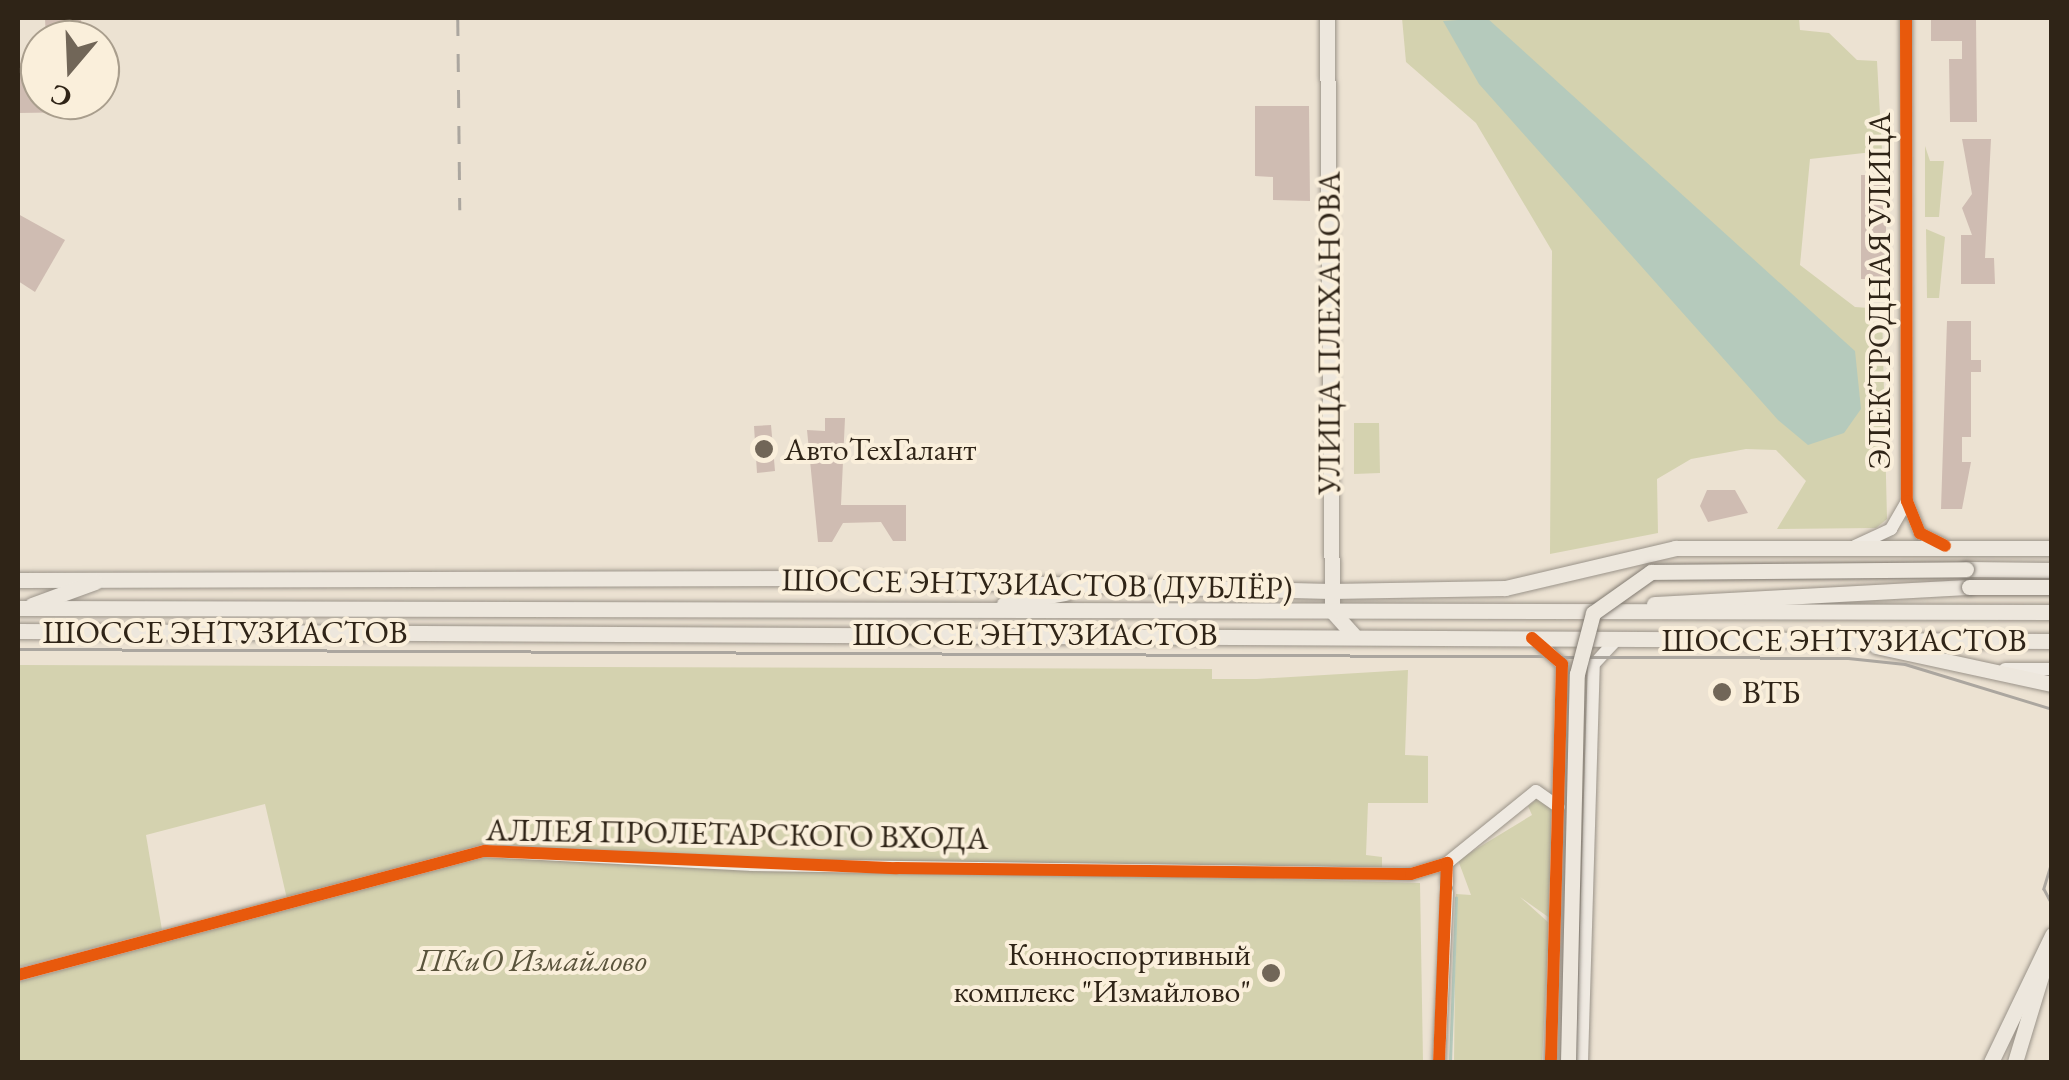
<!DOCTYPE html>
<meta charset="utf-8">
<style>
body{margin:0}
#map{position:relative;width:2069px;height:1080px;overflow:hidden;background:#ece2d2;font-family:"EB Garamond",serif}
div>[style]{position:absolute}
.green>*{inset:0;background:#d4d2af}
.water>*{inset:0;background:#b5cabc}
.stream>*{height:2.5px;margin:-1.25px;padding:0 1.25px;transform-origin:1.25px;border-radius:1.25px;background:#b5cabc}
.building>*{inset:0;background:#cfbcb2}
.roads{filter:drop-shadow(0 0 2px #9a9389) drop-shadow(0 0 2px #9a9389)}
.minor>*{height:12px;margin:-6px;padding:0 6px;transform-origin:6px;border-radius:6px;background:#efeae2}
.major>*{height:15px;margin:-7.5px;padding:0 7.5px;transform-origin:7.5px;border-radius:7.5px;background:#ede7dd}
.tram>*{height:2.5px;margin:-1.25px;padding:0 1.25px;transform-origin:1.25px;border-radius:1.25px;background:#aba69f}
.rail>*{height:2.5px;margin-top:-1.25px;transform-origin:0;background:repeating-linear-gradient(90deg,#aba69f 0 18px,transparent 0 36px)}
.bridges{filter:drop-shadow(0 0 2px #807970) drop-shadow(0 0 2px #807970)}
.major-bridge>*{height:15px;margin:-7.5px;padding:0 7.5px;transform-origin:7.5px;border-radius:7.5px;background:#ede7dd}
.cycleway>*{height:12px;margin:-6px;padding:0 6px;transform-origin:6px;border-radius:6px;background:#e8590c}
.dots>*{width:28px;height:28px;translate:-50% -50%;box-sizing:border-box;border:5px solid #faefdb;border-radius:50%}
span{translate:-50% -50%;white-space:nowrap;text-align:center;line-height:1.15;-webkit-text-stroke:8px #faefdb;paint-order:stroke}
.street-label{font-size:32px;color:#2f2417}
.poi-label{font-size:32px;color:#2f2417}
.left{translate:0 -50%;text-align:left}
.right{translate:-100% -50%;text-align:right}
.park-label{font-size:32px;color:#5a543c;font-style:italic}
.frame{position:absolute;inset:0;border:20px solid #2f2417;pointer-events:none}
.north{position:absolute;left:20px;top:20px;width:100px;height:100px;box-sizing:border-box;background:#faefdb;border:2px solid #a99e8d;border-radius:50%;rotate:199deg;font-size:28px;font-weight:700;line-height:40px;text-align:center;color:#2f2417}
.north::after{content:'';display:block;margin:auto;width:35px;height:45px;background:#716658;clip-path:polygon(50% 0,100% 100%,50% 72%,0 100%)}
</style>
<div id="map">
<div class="green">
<i style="clip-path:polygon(1402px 18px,1799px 18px,1800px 30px,1829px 33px,1857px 60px,1877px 61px,1882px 151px,1810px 159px,1800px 265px,1855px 307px,1882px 309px,1887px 519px,1876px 528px,1777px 529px,1806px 481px,1776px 450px,1746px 449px,1691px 459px,1657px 479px,1658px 533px,1550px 554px,1552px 251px,1476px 123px,1406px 62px)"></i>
<i style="clip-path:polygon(1925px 146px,1930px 161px,1944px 161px,1939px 217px,1925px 217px)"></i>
<i style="clip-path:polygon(1926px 229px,1945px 237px,1939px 298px,1927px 298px)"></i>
<i style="clip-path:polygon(1354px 423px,1379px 423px,1380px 473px,1354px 474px)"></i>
<i style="clip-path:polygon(18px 665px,1212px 669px,1212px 679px,1257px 679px,1408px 670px,1405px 755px,1428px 756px,1428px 803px,1368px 803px,1366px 855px,1382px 857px,1382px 868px,884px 863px,485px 844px,287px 899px,265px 804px,146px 835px,162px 930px,18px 967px)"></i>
<i style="clip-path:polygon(1540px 797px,1552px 805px,1551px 919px,1520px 897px,1549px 923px,1542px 1062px,1454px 1062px,1456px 894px,1471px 895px,1458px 860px,1532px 815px,1528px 806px)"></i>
<i style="clip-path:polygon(485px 855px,1420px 883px,1423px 1062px,18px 1062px,18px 982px)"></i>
</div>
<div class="water">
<i style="clip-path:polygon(1487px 18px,1855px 351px,1861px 409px,1844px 433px,1808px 445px,1778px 420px,1479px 84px,1443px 21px)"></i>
</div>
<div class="stream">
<i style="left:1450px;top:1062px;width:164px;rotate:-87.9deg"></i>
</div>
<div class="building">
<i style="clip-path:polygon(45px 18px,81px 18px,82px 40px,46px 40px)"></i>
<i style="clip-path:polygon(1931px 18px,1976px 18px,1977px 122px,1950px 122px,1949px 59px,1962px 59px,1962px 41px,1931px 41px)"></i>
<i style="clip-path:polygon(40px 62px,40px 100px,84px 100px,84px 112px,18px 113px,18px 63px)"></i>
<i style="clip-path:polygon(1255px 106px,1309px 106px,1310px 201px,1273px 200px,1273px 177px,1255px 176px)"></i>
<i style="clip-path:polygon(1962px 139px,1991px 139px,1985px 258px,1994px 258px,1995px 284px,1961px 284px,1961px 235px,1972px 235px,1962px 208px,1972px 194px)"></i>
<i style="clip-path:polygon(1861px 175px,1886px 175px,1886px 279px,1861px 279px)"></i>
<i style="clip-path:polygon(18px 214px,65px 240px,35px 292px,18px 281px)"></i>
<i style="clip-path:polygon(1947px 321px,1971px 321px,1971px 360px,1981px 360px,1981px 372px,1971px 372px,1971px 437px,1962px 437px,1962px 462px,1971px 462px,1962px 509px,1941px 509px)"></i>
<i style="clip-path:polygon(825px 418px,845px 418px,841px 505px,906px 505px,906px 541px,893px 541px,881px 522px,843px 523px,832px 542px,818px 542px,807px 430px,825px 431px)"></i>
<i style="clip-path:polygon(771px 425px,775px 471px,757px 473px,754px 426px)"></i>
<i style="clip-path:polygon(1707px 490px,1735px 490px,1748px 513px,1708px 522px,1700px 506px)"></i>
</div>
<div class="roads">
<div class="minor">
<i style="left:1906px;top:18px;width:483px;rotate:89.9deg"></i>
<i style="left:1907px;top:501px;width:35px;rotate:68deg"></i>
<i style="left:1920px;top:533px;width:28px;rotate:27deg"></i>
<i style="left:1855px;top:546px;width:40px;rotate:-25deg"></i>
<i style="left:1891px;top:529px;width:32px;rotate:-60deg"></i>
<i style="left:1534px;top:639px;width:38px;rotate:42deg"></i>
<i style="left:1562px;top:664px;width:398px;rotate:91.6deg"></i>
<i style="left:2005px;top:669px;width:47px"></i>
<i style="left:1447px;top:884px;width:21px;rotate:-90deg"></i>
<i style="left:18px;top:975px;width:483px;rotate:-14.9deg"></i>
<i style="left:485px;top:851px;width:267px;rotate:3deg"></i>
<i style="left:752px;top:865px;width:659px;rotate:0.78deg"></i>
<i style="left:1411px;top:874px;width:38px;rotate:-17deg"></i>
<i style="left:1447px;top:863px;width:114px;rotate:-39deg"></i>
<i style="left:1536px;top:791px;width:28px;rotate:35deg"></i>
<i style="left:1439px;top:1062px;width:170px;rotate:-87.3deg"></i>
<i style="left:1582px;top:1062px;width:398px;rotate:-88.3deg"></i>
<i style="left:1594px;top:664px;width:35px;rotate:-47deg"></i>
</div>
<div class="major">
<i style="left:1327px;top:18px;width:593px;rotate:89.52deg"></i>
<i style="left:1332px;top:611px;width:31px;rotate:48deg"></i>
<i style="left:1966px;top:569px;width:86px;rotate:0.7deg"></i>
<i style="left:18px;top:580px;width:784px;rotate:-0.15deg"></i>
<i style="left:802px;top:578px;width:529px;rotate:1.41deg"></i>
<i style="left:1331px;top:591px;width:174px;rotate:-1deg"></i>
<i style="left:1505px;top:588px;width:175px;rotate:-13.2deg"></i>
<i style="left:1675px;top:548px;width:377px"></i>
<i style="left:1004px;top:604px;width:62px;rotate:-10.2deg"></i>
<i style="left:1654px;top:604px;width:315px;rotate:-3.1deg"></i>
<i style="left:32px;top:605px;width:67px;rotate:-20.1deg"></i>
<i style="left:18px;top:608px;width:2034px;rotate:0.11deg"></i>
<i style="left:18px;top:631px;width:2034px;rotate:0.28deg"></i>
<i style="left:1876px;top:646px;width:180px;rotate:12.2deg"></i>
<i style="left:1991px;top:1062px;width:141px;rotate:-64.3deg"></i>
<i style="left:2015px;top:1062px;width:120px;rotate:-73.1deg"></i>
</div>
</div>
<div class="tram">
<i style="left:18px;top:649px;width:1830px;rotate:0.28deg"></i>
<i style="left:1848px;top:658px;width:57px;rotate:6deg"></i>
<i style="left:1905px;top:664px;width:154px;rotate:17deg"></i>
<i style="left:2052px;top:862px;width:28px;rotate:107deg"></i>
<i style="left:2044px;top:889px;width:17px;rotate:62deg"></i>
</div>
<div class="rail">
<i style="left:458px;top:18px;width:192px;rotate:89.4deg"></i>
</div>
<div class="bridges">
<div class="major-bridge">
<i style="left:1969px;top:587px;width:83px"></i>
<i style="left:1568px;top:1062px;width:388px;rotate:-88.7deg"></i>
<i style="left:1577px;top:674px;width:63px;rotate:-75.3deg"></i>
<i style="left:1593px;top:613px;width:71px;rotate:-35.3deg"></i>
<i style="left:1651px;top:572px;width:315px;rotate:-0.5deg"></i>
</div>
</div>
<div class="cycleway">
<i style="left:1906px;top:18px;width:483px;rotate:89.9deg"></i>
<i style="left:1907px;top:501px;width:35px;rotate:68deg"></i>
<i style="left:1920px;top:533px;width:28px;rotate:27deg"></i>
<i style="left:1532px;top:638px;width:40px;rotate:41deg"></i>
<i style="left:1562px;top:664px;width:398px;rotate:91.6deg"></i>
<i style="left:18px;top:975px;width:483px;rotate:-14.9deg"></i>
<i style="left:485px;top:851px;width:411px;rotate:2.4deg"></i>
<i style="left:896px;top:868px;width:515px;rotate:0.67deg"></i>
<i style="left:1411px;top:874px;width:38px;rotate:-17deg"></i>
<i style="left:1447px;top:863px;width:199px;rotate:92.3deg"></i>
</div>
<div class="dots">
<i style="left:764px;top:449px;background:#716658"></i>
<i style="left:1722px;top:692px;background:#716658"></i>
<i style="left:1271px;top:973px;background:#716658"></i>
</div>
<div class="street-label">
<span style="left:1879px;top:291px;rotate:-90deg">ЭЛЕКТРОДНАЯ УЛИЦА</span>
<span style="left:1329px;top:333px;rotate:-90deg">УЛИЦА ПЛЕХАНОВА</span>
<span style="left:1037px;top:584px;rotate:1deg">ШОССЕ ЭНТУЗИАСТОВ (ДУБЛЁР)</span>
<span style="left:225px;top:632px">ШОССЕ ЭНТУЗИАСТОВ</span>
<span style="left:1035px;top:634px">ШОССЕ ЭНТУЗИАСТОВ</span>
<span style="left:1844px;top:640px">ШОССЕ ЭНТУЗИАСТОВ</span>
<span style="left:737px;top:834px;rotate:1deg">АЛЛЕЯ ПРОЛЕТАРСКОГО ВХОДА</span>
</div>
<div class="poi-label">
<span class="left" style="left:784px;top:449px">АвтоТехГалант</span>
<span class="left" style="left:1742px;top:692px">ВТБ</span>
<span class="right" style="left:1251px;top:973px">Конноспортивный<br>комплекс "Измайлово"</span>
</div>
<div class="park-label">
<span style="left:532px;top:960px">ПКиО Измайлово</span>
</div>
<div class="frame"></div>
<div class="north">С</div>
</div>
